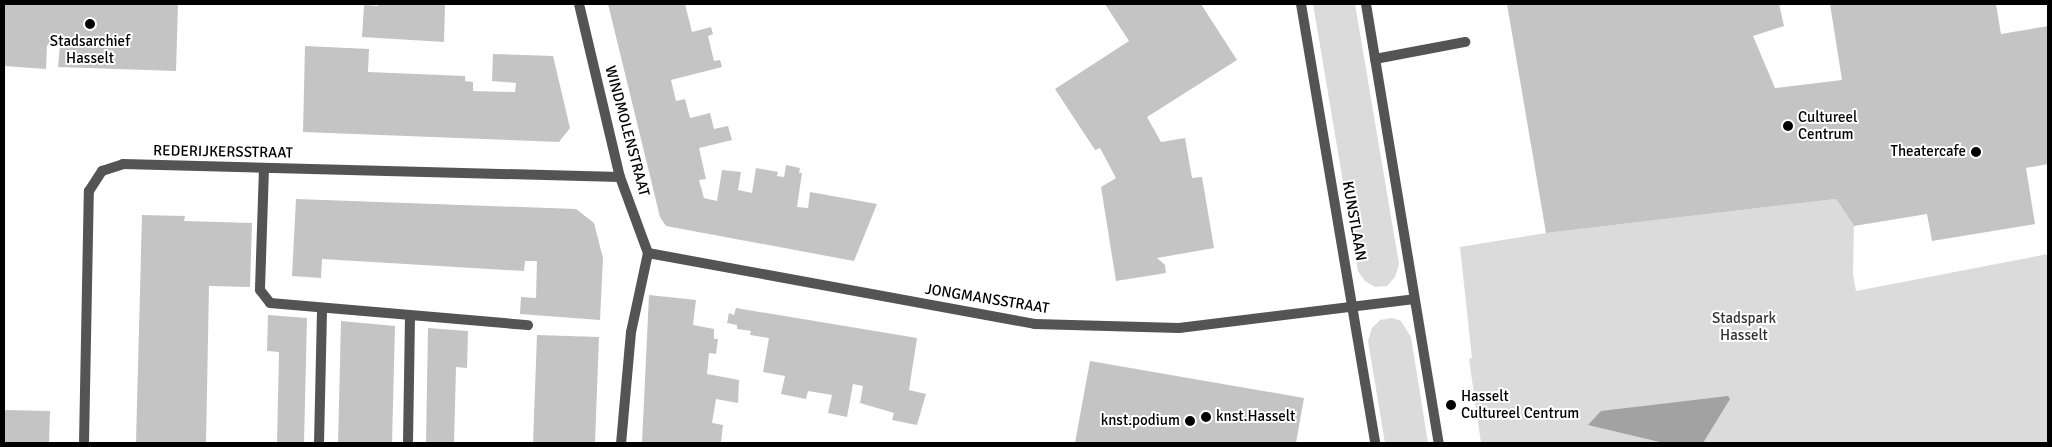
<!DOCTYPE html>
<style>
body{margin:0}
#map{position:relative;width:2052px;height:447px;overflow:hidden;background:#fff;font-family:Signika,sans-serif}
div>[style]{position:absolute}
.green>*{inset:0;background:#dbdbdb}
.water>*{inset:0;background:#a2a2a2}
.building>*{inset:0;background:#c4c4c4}
.lane>*{height:10px;margin:-5px;padding:0 5px;transform-origin:5px;border-radius:5px;background:#545454}
.street>*{height:10px;margin:-5px;padding:0 5px;transform-origin:5px;border-radius:5px;background:#545454}
.dots>*{width:14px;height:14px;translate:-50% -50%;box-sizing:border-box;border:2px solid #fff;border-radius:50%}
span{translate:-50% -50%;white-space:nowrap;text-align:center;line-height:1.15;-webkit-text-stroke:4px #fff;paint-order:stroke}
.poi-label{font-size:15px;color:#000}
.left{translate:0 -50%;text-align:left}
.right{translate:-100% -50%;text-align:right}
.street-label{font-size:15px;color:#000}
.park-label{font-size:15px;color:#323232}
.frame{position:absolute;inset:0;border:5px solid #000;pointer-events:none}
</style>
<div id="map">
<div class="green">
<i style="clip-path:polygon(1313px 4px,1355px 4px,1399px 264px,1395px 277px,1387px 286px,1375px 287px,1365px 281px,1358px 271px)"></i>
<i style="clip-path:polygon(1836px 199px,1854px 226px,1853px 274px,1856px 291px,2048px 254px,2048px 443px,1481px 443px,1469px 359px,1472px 358px,1460px 247px,1546px 233px)"></i>
<i style="clip-path:polygon(1392px 318px,1401px 321px,1411px 337px,1428px 443px,1385px 443px,1368px 341px,1372px 328px,1380px 320px)"></i>
</div>
<div class="water">
<i style="clip-path:polygon(1728px 396px,1730px 399px,1703px 443px,1664px 443px,1588px 425px,1601px 411px)"></i>
</div>
<div class="building">
<i style="clip-path:polygon(4px 4px,178px 4px,176px 71px,58px 67px,60px 45px,47px 45px,46px 69px,4px 66px)"></i>
<i style="clip-path:polygon(378px 4px,445px 5px,444px 42px,362px 37px,364px 5px,378px 6px)"></i>
<i style="clip-path:polygon(608px 4px,685px 4px,692px 32px,711px 27px,713px 34px,708px 36px,714px 61px,720px 60px,722px 67px,671px 80px,676px 101px,685px 99px,690px 118px,710px 113px,714px 129px,728px 126px,732px 140px,699px 148px,706px 179px,699px 180px,704px 198px,717px 201px,722px 170px,741px 172px,738px 190px,752px 193px,756px 168px,778px 172px,777px 176px,784px 177px,786px 165px,800px 168px,799px 173px,802px 173px,797px 207px,808px 208px,810px 192px,877px 204px,854px 261px,666px 226px,660px 217px)"></i>
<i style="clip-path:polygon(1105px 4px,1201px 4px,1237px 60px,1147px 117px,1161px 142px,1185px 138px,1192px 178px,1202px 177px,1214px 248px,1157px 258px,1165px 265px,1166px 273px,1116px 281px,1101px 187px,1116px 178px,1100px 148px,1095px 150px,1055px 89px,1129px 41px)"></i>
<i style="clip-path:polygon(1507px 4px,1779px 4px,1784px 26px,1753px 36px,1775px 88px,1842px 80px,1830px 4px,1996px 4px,2001px 34px,2048px 26px,2048px 164px,2026px 168px,2035px 224px,1932px 241px,1927px 214px,1854px 226px,1836px 199px,1546px 233px)"></i>
<i style="clip-path:polygon(305px 46px,369px 49px,368px 72px,465px 76px,465px 81px,473px 82px,473px 91px,515px 92px,516px 83px,492px 81px,493px 54px,553px 56px,570px 128px,559px 142px,303px 132px)"></i>
<i style="clip-path:polygon(296px 199px,576px 209px,594px 223px,603px 258px,600px 320px,520px 314px,521px 297px,536px 298px,537px 261px,525px 261px,524px 271px,322px 259px,321px 278px,292px 276px)"></i>
<i style="clip-path:polygon(142px 215px,185px 216px,184px 221px,252px 223px,250px 287px,209px 286px,206px 443px,136px 443px)"></i>
<i style="clip-path:polygon(649px 295px,696px 300px,693px 325px,714px 329px,714px 339px,718px 339px,716px 354px,709px 353px,707px 374px,739px 380px,738px 403px,716px 399px,712px 423px,723px 425px,721px 443px,642px 443px)"></i>
<i style="clip-path:polygon(736px 308px,917px 338px,909px 390px,926px 394px,917px 425px,892px 420px,894px 413px,860px 403px,863px 386px,853px 384px,847px 417px,828px 413px,832px 395px,808px 391px,806px 399px,781px 394px,785px 376px,763px 372px,769px 338px,750px 335px,751px 331px,737px 329px,737px 325px,727px 323px,729px 313px,734px 315px)"></i>
<i style="clip-path:polygon(268px 315px,307px 318px,304px 443px,277px 443px,279px 352px,267px 351px)"></i>
<i style="clip-path:polygon(341px 321px,395px 326px,392px 443px,338px 443px)"></i>
<i style="clip-path:polygon(428px 328px,468px 331px,467px 368px,456px 367px,454px 443px,426px 443px)"></i>
<i style="clip-path:polygon(537px 335px,599px 337px,595px 443px,533px 443px)"></i>
<i style="clip-path:polygon(1090px 361px,1304px 398px,1296px 443px,1075px 443px)"></i>
<i style="clip-path:polygon(4px 410px,50px 411px,49px 443px,4px 443px)"></i>
</div>
<div class="lane">
<i style="left:1375px;top:59px;width:92px;rotate:-10.7deg"></i>
<i style="left:264px;top:168px;width:122px;rotate:91.9deg"></i>
<i style="left:260px;top:290px;width:16px;rotate:52deg"></i>
<i style="left:270px;top:303px;width:259px;rotate:4.9deg"></i>
<i style="left:319px;top:443px;width:135px;rotate:-88.7deg"></i>
<i style="left:408px;top:443px;width:126px;rotate:-89.1deg"></i>
</div>
<div class="street">
<i style="left:579px;top:4px;width:178px;rotate:76.7deg"></i>
<i style="left:620px;top:177px;width:81px;rotate:69.8deg"></i>
<i style="left:648px;top:253px;width:81px;rotate:102.1deg"></i>
<i style="left:631px;top:332px;width:111px;rotate:95.1deg"></i>
<i style="left:1301px;top:4px;width:445px;rotate:80.4deg"></i>
<i style="left:1366px;top:4px;width:445px;rotate:80.6deg"></i>
<i style="left:648px;top:253px;width:393px;rotate:10.4deg"></i>
<i style="left:1035px;top:324px;width:144px;rotate:1.6deg"></i>
<i style="left:1179px;top:328px;width:237px;rotate:-7deg"></i>
<i style="left:84px;top:443px;width:252px;rotate:-88.9deg"></i>
<i style="left:89px;top:191px;width:24px;rotate:-57deg"></i>
<i style="left:102px;top:171px;width:22px;rotate:-18deg"></i>
<i style="left:123px;top:164px;width:497px;rotate:1.5deg"></i>
</div>
<div class="dots">
<i style="left:90px;top:24px;background:#000"></i>
<i style="left:1788px;top:126px;background:#000"></i>
<i style="left:1976px;top:152px;background:#000"></i>
<i style="left:1451px;top:405px;background:#000"></i>
<i style="left:1206px;top:417px;background:#000"></i>
<i style="left:1190px;top:421px;background:#000"></i>
</div>
<div class="poi-label">
<span style="left:90px;top:50px">Stadsarchief<br>Hasselt</span>
<span class="left" style="left:1798px;top:126px">Cultureel<br>Centrum</span>
<span class="right" style="left:1966px;top:152px">Theatercafe</span>
<span class="left" style="left:1461px;top:405px">Hasselt<br>Cultureel Centrum</span>
<span class="left" style="left:1216px;top:417px">knst.Hasselt</span>
<span class="right" style="left:1180px;top:421px">knst.podium</span>
</div>
<div class="street-label">
<span style="left:627px;top:131px;rotate:75deg">WINDMOLENSTRAAT</span>
<span style="left:223px;top:152px;rotate:1deg">REDERIJKERSSTRAAT</span>
<span style="left:1354px;top:221px;rotate:80deg">KUNSTLAAN</span>
<span style="left:987px;top:299px;rotate:9deg">JONGMANSSTRAAT</span>
</div>
<div class="park-label">
<span style="left:1744px;top:327px">Stadspark<br>Hasselt</span>
</div>
<div class="frame"></div>
</div>
